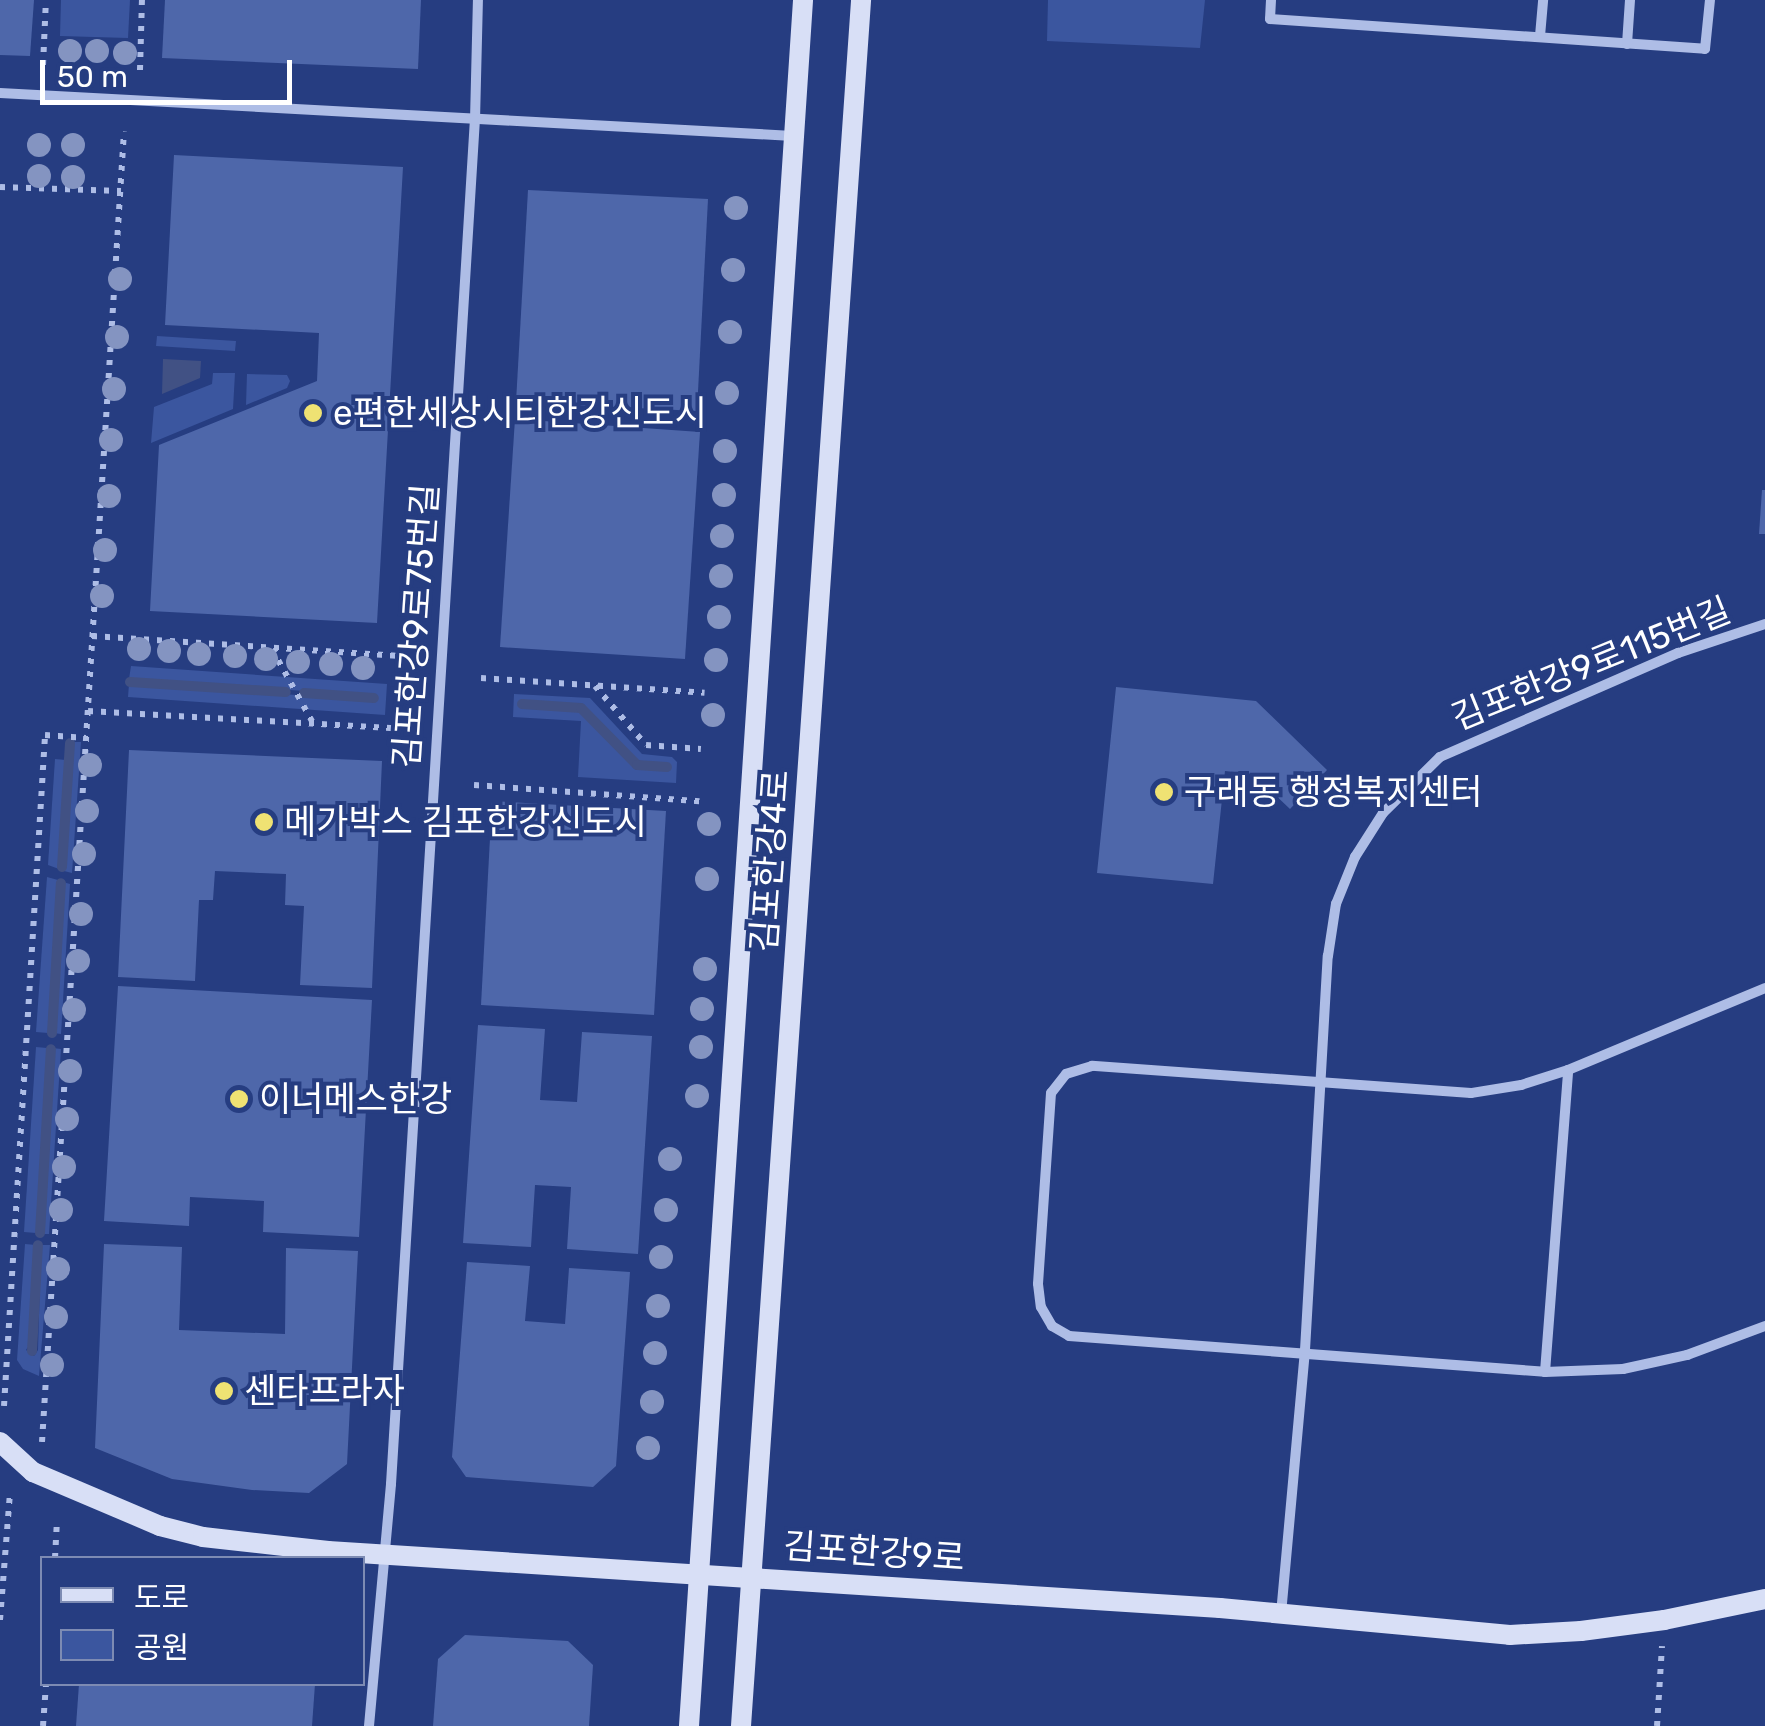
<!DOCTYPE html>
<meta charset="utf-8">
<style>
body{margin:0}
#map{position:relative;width:1765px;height:1726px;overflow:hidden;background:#263d81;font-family:Rubik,"Noto Sans KR",sans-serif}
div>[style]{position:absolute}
.green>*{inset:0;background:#3b569f}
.water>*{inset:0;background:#415184}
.stream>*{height:10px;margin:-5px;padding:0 5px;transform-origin:5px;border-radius:5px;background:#415184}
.building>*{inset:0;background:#4e67aa}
.path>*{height:6px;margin-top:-3px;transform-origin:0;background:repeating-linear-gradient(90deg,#aebde6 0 5px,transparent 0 13px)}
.street>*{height:10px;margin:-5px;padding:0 5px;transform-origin:5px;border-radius:5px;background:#aebde6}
.secondary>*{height:20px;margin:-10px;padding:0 10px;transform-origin:10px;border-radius:10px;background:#d8dff6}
.trees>*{width:24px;height:24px;margin:-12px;border-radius:50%;background:#8494c1}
.dots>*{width:28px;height:28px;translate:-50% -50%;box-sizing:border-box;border:5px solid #263d81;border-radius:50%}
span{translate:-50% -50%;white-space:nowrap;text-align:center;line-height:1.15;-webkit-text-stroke:8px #263d81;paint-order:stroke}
.poi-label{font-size:35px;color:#fff}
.left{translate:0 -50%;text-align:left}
.street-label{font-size:35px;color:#fff}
.legend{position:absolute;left:40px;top:1556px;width:325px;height:130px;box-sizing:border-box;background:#263d81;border:2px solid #7d8bb3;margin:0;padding:12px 18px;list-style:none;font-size:30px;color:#fff}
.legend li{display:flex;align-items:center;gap:20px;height:50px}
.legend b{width:50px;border:2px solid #7d8bb3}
.scale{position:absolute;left:40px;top:60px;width:252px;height:45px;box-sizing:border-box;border:5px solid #fff;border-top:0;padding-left:12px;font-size:30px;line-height:35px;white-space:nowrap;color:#fff;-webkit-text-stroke:8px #263d81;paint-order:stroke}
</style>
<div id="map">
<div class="green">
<i style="clip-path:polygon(61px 0,130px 0,128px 38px,60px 36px)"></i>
<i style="clip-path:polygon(1048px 0,1205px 0,1200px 48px,1047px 41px)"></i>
<i style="clip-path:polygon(157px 336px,236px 341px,235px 351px,156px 346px)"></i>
<i style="clip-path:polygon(213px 373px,235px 373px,233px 409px,151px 443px,154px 407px,212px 384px)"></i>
<i style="clip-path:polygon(247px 374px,287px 375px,290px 381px,287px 388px,246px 405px)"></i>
<i style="clip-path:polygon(131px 666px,387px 684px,385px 715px,128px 697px,129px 684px,375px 700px,377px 696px,129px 679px)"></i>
<i style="clip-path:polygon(514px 694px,590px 698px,642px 754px,672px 757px,677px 762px,676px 783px,578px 777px,581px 721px,513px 717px)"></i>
<i style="clip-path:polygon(72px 742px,81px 742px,72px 873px,64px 871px)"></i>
<i style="clip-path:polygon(55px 759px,66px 760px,59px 869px,48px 865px)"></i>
<i style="clip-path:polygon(47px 877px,58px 880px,48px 1033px,36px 1032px)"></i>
<i style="clip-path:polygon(63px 882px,70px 884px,61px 1034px,53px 1033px)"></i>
<i style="clip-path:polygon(36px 1047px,47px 1048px,36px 1233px,24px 1232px)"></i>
<i style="clip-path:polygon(53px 1048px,61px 1049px,49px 1234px,42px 1234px)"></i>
<i style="clip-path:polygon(25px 1244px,36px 1245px,30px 1344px,26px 1350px,34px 1356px,38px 1350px,41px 1245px,50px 1245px,39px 1376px,23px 1369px,17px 1360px)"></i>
</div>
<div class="water">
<i style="clip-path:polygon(163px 359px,201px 361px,200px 378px,162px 394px)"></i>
</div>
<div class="stream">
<i style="left:130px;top:682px;width:156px;rotate:3.7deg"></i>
<i style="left:304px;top:693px;width:70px;rotate:4.1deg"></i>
<i style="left:522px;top:704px;width:59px;rotate:3.9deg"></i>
<i style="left:581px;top:708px;width:80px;rotate:45.5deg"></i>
<i style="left:637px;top:765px;width:30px;rotate:4deg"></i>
<i style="left:62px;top:867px;width:124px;rotate:-86.3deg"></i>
<i style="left:52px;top:1033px;width:150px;rotate:-86.6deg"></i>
<i style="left:40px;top:1233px;width:184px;rotate:-86.6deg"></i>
<i style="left:32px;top:1351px;width:106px;rotate:-86.8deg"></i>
</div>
<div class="building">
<i style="clip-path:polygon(0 0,34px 0,30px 56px,0 55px)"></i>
<i style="clip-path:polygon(165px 0,421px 0,418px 69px,162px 58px)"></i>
<i style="clip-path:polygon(174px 155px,403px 167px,377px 623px,150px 611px,159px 445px,317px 381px,319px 333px,165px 325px)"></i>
<i style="clip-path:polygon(528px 190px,708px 199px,697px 411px,516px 402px)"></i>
<i style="clip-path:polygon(515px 419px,700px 432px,685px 659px,500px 647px)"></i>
<i style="clip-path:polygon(1762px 490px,1765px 490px,1765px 534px,1759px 534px)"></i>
<i style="clip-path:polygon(1116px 687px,1256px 701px,1327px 770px,1290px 809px,1253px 774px,1225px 771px,1213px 884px,1097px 873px)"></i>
<i style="clip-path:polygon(129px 750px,382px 761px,372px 988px,300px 985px,304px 906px,285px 905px,286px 874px,215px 871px,213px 900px,199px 900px,195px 981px,118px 977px)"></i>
<i style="clip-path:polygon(492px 801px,666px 811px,654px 1015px,481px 1005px)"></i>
<i style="clip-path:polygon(118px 986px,372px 1000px,359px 1237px,263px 1232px,264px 1201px,190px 1197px,189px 1226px,104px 1221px)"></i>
<i style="clip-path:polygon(478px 1025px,545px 1029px,540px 1100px,577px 1102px,582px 1032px,652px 1036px,638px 1254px,567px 1249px,571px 1187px,535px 1185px,531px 1247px,463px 1243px)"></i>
<i style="clip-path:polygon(104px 1244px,182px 1247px,179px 1330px,285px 1334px,286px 1248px,358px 1251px,347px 1464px,309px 1493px,252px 1490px,172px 1479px,95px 1448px)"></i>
<i style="clip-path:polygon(467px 1262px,530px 1266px,525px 1321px,565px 1324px,569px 1268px,630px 1272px,616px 1466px,593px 1487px,466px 1477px,452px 1457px)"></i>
<i style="clip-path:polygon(465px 1635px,568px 1641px,593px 1665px,589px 1726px,433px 1726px,438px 1659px)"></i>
<i style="clip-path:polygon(79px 1684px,315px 1684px,312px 1726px,76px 1726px)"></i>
</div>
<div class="path">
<i style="left:43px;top:65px;width:65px;rotate:-87.4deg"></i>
<i style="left:140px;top:70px;width:70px;rotate:-88.4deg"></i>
<i style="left:0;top:187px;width:121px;rotate:1.9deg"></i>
<i style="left:92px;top:636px;width:309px;rotate:3.7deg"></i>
<i style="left:272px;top:649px;width:85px;rotate:61deg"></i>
<i style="left:481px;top:678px;width:224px;rotate:3.8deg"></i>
<i style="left:595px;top:686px;width:78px;rotate:49.2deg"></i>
<i style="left:646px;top:745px;width:55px;rotate:4.2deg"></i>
<i style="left:88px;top:711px;width:307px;rotate:3.2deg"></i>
<i style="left:474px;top:785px;width:226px;rotate:4.1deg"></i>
<i style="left:4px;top:1406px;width:672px;rotate:-86.5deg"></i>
<i style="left:45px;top:735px;width:41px;rotate:4.2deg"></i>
<i style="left:42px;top:1442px;width:1313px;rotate:-86.42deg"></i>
<i style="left:55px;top:1558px;width:35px;rotate:-87deg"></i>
<i style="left:0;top:1620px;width:126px;rotate:-85.5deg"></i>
<i style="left:43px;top:1726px;width:42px;rotate:-85.9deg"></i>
<i style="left:1657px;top:1726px;width:80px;rotate:-86.4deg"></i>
</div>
<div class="street">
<i style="left:1271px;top:0;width:19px;rotate:93deg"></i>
<i style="left:1270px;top:19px;width:436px;rotate:3.9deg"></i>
<i style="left:1705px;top:49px;width:49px;rotate:-84.2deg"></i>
<i style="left:1540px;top:36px;width:36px;rotate:-85deg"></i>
<i style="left:1627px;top:44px;width:44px;rotate:-86.1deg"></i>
<i style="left:0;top:93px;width:794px;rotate:3.1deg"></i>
<i style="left:1765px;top:988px;width:213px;rotate:157.4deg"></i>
<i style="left:1568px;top:1070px;width:49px;rotate:162.3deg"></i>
<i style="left:1521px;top:1085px;width:51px;rotate:170.9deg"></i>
<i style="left:1471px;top:1093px;width:380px;rotate:-175.9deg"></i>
<i style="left:1092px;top:1066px;width:27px;rotate:163deg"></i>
<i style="left:1066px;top:1074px;width:24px;rotate:128deg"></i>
<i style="left:1051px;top:1093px;width:191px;rotate:93.9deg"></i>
<i style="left:1038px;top:1284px;width:23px;rotate:83deg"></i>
<i style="left:1041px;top:1307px;width:22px;rotate:60deg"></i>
<i style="left:1052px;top:1326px;width:20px;rotate:30deg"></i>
<i style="left:1069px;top:1336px;width:477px;rotate:4.3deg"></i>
<i style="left:1545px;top:1372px;width:78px;rotate:-2.2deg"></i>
<i style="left:1623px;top:1369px;width:66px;rotate:-12.3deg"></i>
<i style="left:1687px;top:1355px;width:83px;rotate:-20.4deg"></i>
<i style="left:1545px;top:1372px;width:303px;rotate:-85.6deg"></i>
<i style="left:1281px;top:1614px;width:265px;rotate:-84.8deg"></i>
<i style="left:1305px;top:1350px;width:395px;rotate:-86.7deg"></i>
<i style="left:1328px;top:956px;width:53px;rotate:-81.3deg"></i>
<i style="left:1336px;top:904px;width:51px;rotate:-68deg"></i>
<i style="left:1355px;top:857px;width:52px;rotate:-57.5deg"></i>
<i style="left:1383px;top:813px;width:80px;rotate:-44.5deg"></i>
<i style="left:1440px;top:757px;width:260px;rotate:-23.6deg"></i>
<i style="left:1678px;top:653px;width:92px;rotate:-18.4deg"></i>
<i style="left:369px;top:1726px;width:243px;rotate:-84.8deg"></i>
<i style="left:391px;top:1484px;width:1367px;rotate:-86.48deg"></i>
<i style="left:475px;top:120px;width:120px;rotate:-88.6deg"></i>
</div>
<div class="secondary">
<i style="left:0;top:1442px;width:45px;rotate:42.3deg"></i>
<i style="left:33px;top:1472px;width:138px;rotate:23deg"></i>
<i style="left:160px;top:1526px;width:44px;rotate:14.3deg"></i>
<i style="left:203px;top:1537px;width:126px;rotate:6.4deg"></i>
<i style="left:328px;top:1551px;width:894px;rotate:3.66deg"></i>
<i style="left:1220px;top:1608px;width:291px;rotate:5.3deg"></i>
<i style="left:1510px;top:1635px;width:71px;rotate:-3.2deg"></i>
<i style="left:1581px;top:1631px;width:84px;rotate:-7.5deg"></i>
<i style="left:1664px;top:1620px;width:103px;rotate:-11.7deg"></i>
<i style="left:689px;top:1726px;width:1730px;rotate:-86.22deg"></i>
<i style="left:741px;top:1726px;width:1730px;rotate:-86.02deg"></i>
</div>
<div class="trees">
<i style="left:70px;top:51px"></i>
<i style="left:97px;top:51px"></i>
<i style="left:125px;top:53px"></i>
<i style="left:39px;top:145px"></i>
<i style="left:73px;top:145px"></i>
<i style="left:39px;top:176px"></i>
<i style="left:73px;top:177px"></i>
<i style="left:736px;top:208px"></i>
<i style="left:733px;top:270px"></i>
<i style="left:120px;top:279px"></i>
<i style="left:730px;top:332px"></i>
<i style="left:117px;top:337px"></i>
<i style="left:114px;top:389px"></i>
<i style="left:727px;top:393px"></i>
<i style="left:111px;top:440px"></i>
<i style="left:725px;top:451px"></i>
<i style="left:724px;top:495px"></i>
<i style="left:109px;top:496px"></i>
<i style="left:722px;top:536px"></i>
<i style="left:105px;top:550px"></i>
<i style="left:721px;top:576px"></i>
<i style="left:102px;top:596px"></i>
<i style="left:719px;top:617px"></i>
<i style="left:139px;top:649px"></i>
<i style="left:169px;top:651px"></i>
<i style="left:199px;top:654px"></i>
<i style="left:235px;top:656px"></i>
<i style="left:266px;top:659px"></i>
<i style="left:716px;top:660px"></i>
<i style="left:298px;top:662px"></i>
<i style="left:331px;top:664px"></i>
<i style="left:363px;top:668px"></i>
<i style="left:713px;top:715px"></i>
<i style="left:90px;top:765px"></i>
<i style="left:87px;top:811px"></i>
<i style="left:709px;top:824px"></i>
<i style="left:84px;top:854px"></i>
<i style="left:707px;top:879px"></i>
<i style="left:81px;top:914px"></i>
<i style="left:78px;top:961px"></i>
<i style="left:705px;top:969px"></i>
<i style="left:702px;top:1009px"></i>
<i style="left:74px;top:1010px"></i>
<i style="left:701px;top:1047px"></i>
<i style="left:70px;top:1071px"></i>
<i style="left:697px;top:1096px"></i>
<i style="left:67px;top:1119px"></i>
<i style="left:670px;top:1159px"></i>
<i style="left:64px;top:1167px"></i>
<i style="left:61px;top:1210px"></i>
<i style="left:666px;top:1210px"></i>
<i style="left:661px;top:1257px"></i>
<i style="left:58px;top:1269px"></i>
<i style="left:658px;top:1306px"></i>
<i style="left:56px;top:1317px"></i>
<i style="left:655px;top:1353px"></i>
<i style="left:52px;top:1365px"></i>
<i style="left:652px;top:1402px"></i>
<i style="left:648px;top:1448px"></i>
</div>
<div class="dots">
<i style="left:313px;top:413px;background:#efe273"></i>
<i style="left:1164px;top:792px;background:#efe273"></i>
<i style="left:264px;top:822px;background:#efe273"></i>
<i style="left:239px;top:1099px;background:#efe273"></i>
<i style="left:224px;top:1391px;background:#efe273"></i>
</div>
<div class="poi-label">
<span class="left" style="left:333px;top:413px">e편한세상시티한강신도시</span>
<span class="left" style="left:1184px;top:792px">구래동 행정복지센터</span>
<span class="left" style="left:284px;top:822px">메가박스 김포한강신도시</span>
<span class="left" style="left:259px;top:1099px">이너메스한강</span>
<span class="left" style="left:244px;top:1391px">센타프라자</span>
</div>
<div class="street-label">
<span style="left:416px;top:626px;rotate:-86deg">김포한강9로75번길</span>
<span style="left:1591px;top:664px;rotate:-22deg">김포한강9로115번길</span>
<span style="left:770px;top:861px;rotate:-86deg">김포한강4로</span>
<span style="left:874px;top:1552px;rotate:4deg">김포한강9로</span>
</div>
<ul class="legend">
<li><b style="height:12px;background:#d8dff6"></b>도로</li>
<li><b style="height:28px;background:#3b569f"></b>공원</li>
</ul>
<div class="scale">50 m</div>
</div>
